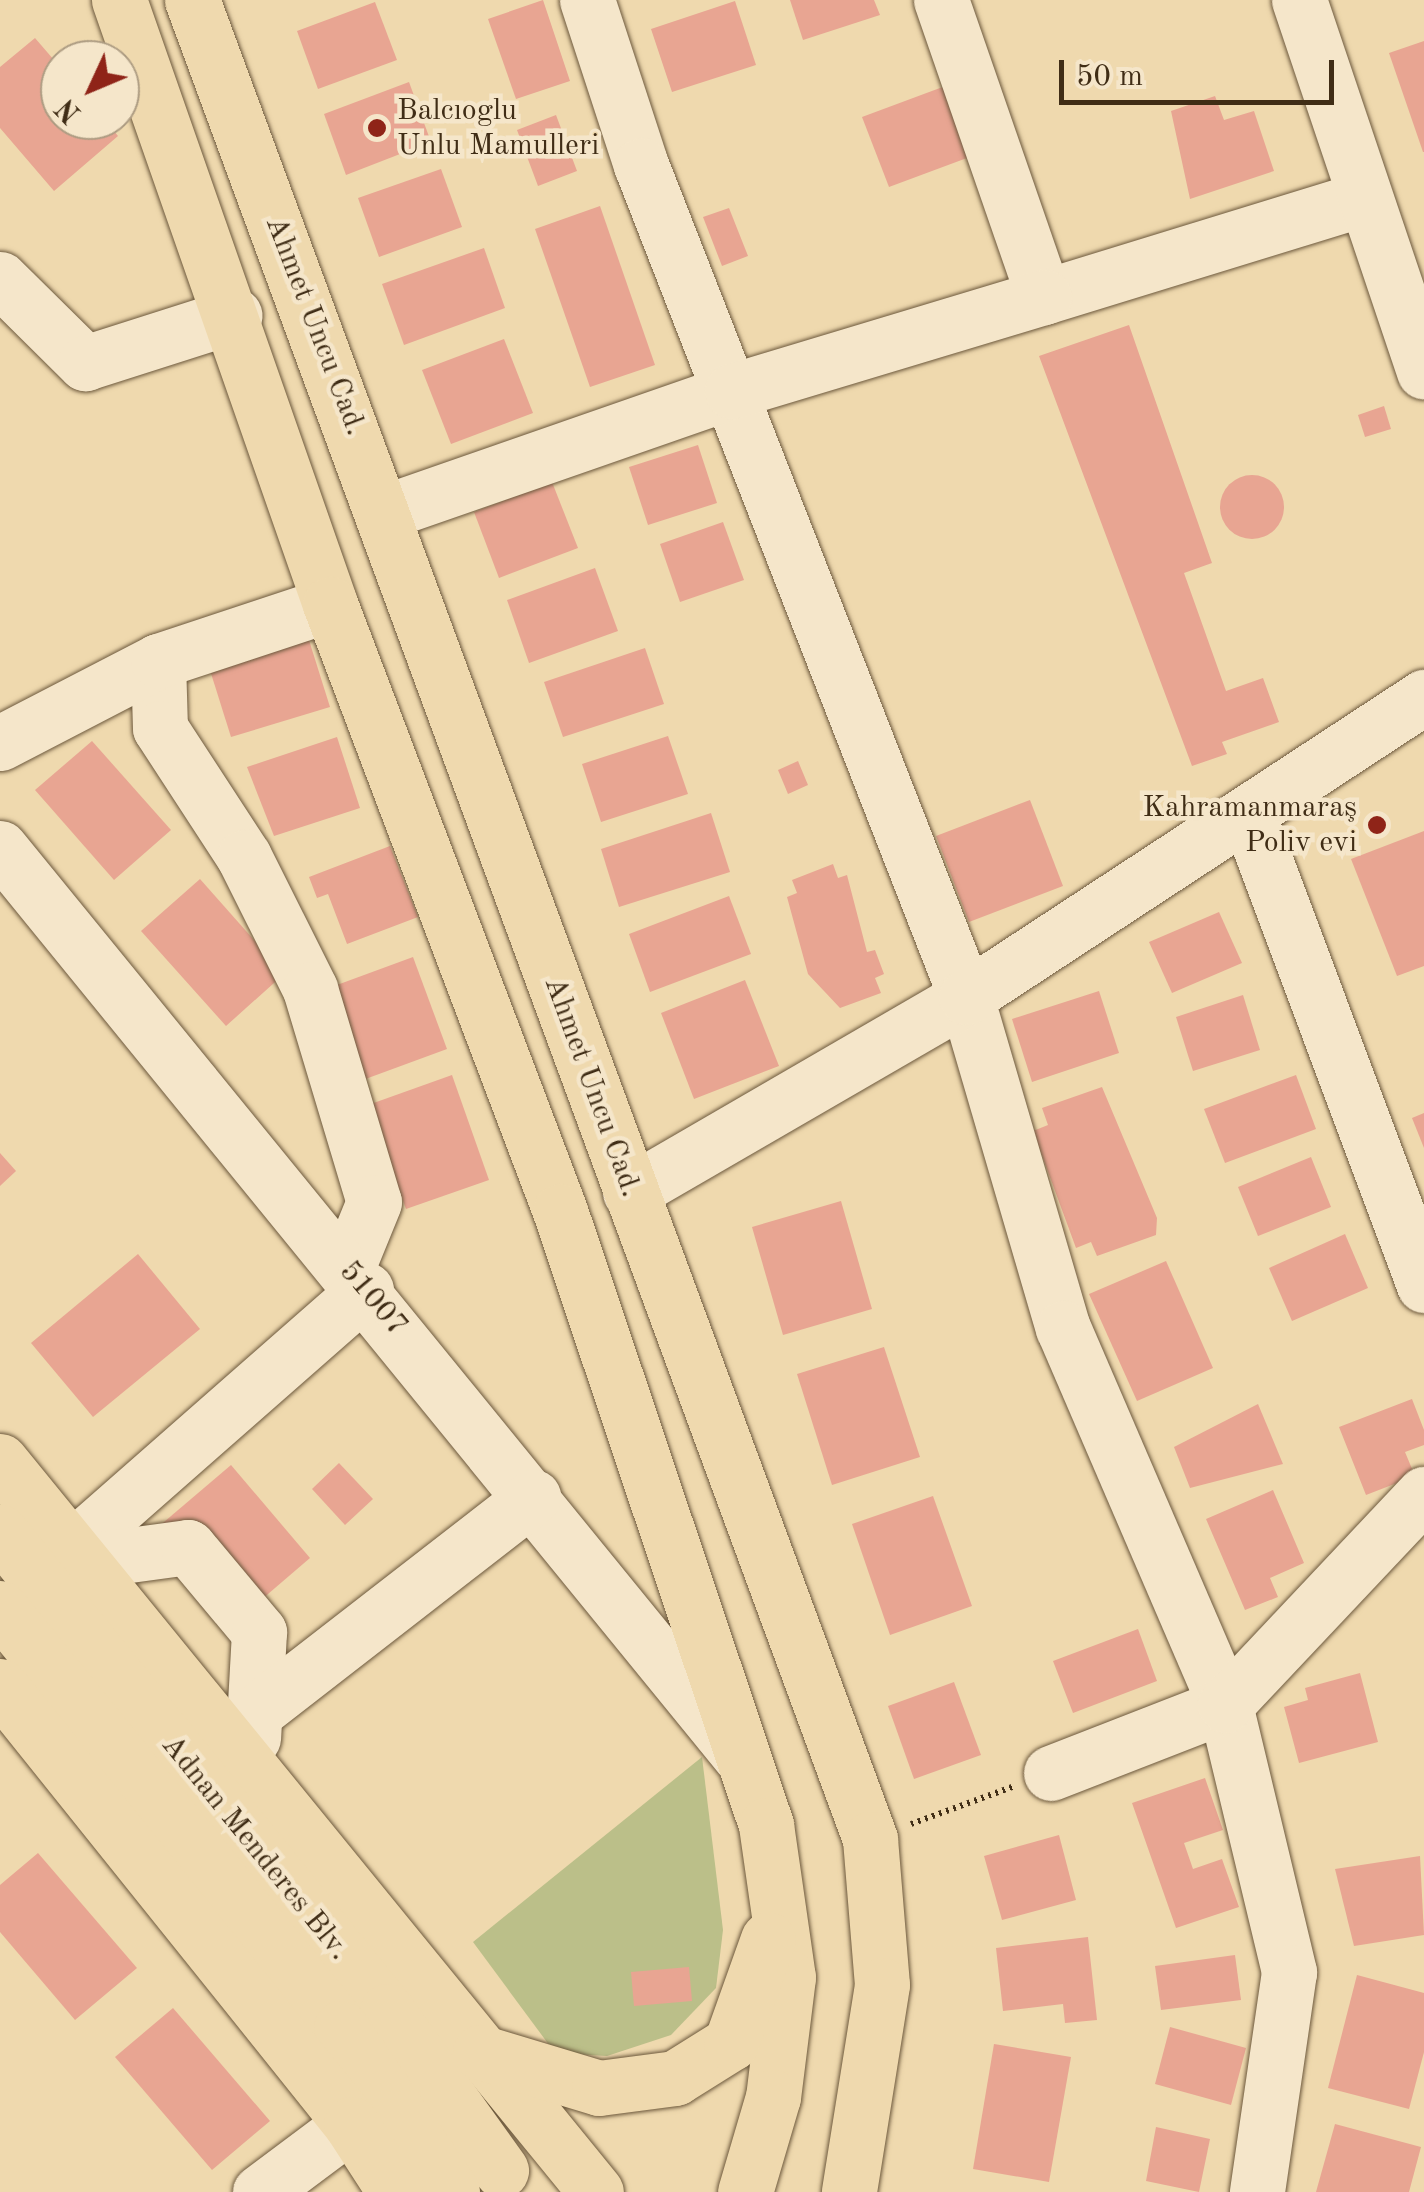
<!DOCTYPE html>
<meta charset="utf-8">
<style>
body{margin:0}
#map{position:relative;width:1424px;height:2192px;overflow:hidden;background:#efd9ae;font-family:"Old Standard TT",serif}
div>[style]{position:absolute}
.green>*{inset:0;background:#bbbf89}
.building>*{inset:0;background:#e8a592}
.round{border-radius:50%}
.path>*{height:6px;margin-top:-3px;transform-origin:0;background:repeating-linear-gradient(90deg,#402d16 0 2.5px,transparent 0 7.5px)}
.roads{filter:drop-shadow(0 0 2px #6c583c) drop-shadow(0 0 2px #6c583c)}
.minor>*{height:55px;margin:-27.5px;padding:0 27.5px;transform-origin:27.5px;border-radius:27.5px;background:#f5e6ca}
.major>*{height:55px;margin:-27.5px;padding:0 27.5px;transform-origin:27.5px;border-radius:27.5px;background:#efd9ae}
.dots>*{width:28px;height:28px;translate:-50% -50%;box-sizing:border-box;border:5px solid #f5e6ca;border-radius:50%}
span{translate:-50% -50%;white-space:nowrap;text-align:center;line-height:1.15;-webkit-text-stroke:9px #f5e6ca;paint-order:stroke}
.poi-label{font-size:30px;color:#402d16}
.left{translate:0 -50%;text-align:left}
.right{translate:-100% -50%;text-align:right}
.street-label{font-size:30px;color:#402d16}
.north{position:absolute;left:40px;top:40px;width:100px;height:100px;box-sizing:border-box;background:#f5e6ca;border:2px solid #ad9c82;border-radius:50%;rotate:226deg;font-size:28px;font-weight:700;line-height:40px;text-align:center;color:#402d16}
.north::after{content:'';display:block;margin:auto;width:35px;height:45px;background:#8f2418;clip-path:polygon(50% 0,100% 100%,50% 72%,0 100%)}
.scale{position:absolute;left:1059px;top:60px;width:275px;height:45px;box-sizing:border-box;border:5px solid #402d16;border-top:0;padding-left:12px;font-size:30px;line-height:35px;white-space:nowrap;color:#402d16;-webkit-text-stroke:8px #f5e6ca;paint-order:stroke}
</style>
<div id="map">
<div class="green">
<i style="clip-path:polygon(702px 1757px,723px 1930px,716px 1988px,671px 2035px,607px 2056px,555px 2053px,473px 1942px)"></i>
</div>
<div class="building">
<i style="clip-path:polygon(543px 0,570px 81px,516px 99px,488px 19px)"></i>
<i style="clip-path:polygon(790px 0,874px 0,880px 15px,803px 40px)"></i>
<i style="clip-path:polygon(735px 1px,756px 65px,672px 92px,651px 29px)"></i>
<i style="clip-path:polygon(375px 2px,397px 60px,318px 89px,297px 31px)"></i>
<i style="clip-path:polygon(35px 38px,60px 67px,60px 120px,105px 120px,118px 136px,54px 191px,0 128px,0 67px)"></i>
<i style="clip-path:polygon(1424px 41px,1424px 152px,1423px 152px,1389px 53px)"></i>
<i style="clip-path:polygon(409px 82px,431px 142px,346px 175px,324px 114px)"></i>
<i style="clip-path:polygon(948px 85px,975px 155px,889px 187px,862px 117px)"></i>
<i style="clip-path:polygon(1215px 96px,1224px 120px,1254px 111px,1274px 171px,1190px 199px,1171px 111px)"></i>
<i style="clip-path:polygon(556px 115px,577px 171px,538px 186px,517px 130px)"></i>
<i style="clip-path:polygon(441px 169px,462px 227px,379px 257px,358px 198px)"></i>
<i style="clip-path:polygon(600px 206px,655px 365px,590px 387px,535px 229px)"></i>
<i style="clip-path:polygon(729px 208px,748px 256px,722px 266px,703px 217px)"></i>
<i style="clip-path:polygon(484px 248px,505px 308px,404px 345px,382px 284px)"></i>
<i style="clip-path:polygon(1129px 325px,1212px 563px,1184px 573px,1226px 691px,1263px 678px,1279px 722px,1222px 742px,1227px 754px,1192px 766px,1039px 356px)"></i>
<i style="clip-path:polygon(504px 339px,533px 413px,451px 444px,422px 370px)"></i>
<i style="clip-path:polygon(1384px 406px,1391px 429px,1365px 437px,1358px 415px)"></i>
<i style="clip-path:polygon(698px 445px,717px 503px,648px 525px,629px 467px)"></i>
<i class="round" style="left:1220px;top:475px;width:64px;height:64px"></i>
<i style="clip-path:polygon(552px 482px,578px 548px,499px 578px,474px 512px)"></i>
<i style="clip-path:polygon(723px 522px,744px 580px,680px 602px,660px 544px)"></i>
<i style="clip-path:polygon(595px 568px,618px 631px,529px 663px,507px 600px)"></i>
<i style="clip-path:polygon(308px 637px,330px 707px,231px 737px,209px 667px)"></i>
<i style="clip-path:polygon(645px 648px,664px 704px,563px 737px,544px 682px)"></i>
<i style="clip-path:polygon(668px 736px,688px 794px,601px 822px,582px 764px)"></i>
<i style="clip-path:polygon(337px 737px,360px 808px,274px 836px,247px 767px)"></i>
<i style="clip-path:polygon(92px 741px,171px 830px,114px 880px,35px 790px)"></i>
<i style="clip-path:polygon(798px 761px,808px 785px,788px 794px,778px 770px)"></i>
<i style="clip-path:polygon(1030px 800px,1063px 886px,969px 922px,936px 836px)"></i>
<i style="clip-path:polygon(711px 813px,730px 872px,619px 907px,601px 849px)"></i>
<i style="clip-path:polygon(1424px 831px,1424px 966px,1397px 976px,1351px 859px)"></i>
<i style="clip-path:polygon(390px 846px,418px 917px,347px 944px,328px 894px,317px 898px,309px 877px)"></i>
<i style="clip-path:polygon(833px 864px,838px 878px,847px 875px,867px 952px,875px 950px,884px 974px,875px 978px,881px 993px,840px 1008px,808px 974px,787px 897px,797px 893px,792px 880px)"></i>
<i style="clip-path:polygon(200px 879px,284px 974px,226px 1026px,141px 931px)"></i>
<i style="clip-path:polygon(729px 896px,751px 954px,650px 992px,629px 934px)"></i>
<i style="clip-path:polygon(1219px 912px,1242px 963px,1172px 993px,1149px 942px)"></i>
<i style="clip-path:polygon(413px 957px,447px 1049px,360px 1081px,326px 989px)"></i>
<i style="clip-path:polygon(745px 980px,779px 1066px,694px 1099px,661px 1013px)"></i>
<i style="clip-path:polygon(1099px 991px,1119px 1053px,1032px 1082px,1012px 1019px)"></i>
<i style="clip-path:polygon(1243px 995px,1260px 1050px,1193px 1071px,1176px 1017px)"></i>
<i style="clip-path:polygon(452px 1075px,489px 1180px,406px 1209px,368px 1105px)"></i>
<i style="clip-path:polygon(1296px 1075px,1316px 1129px,1225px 1163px,1204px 1109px)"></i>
<i style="clip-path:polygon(1102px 1087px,1157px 1218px,1156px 1235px,1097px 1256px,1091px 1242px,1076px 1248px,1033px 1131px,1048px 1125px,1042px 1108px)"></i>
<i style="clip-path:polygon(1424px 1113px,1424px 1148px,1412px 1118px)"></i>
<i style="clip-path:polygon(0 1153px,16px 1171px,0 1186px)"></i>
<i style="clip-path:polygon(1311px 1157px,1331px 1207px,1258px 1236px,1238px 1187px)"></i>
<i style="clip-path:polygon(841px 1201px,872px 1309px,783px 1335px,752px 1227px)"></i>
<i style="clip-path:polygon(1345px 1234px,1368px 1288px,1292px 1321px,1269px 1268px)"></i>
<i style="clip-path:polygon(138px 1254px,200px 1329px,93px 1417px,31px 1343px)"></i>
<i style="clip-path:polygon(1166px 1261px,1213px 1368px,1137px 1401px,1089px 1294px)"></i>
<i style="clip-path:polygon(884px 1347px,920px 1457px,832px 1485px,797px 1374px)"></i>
<i style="clip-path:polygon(1412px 1399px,1424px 1430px,1424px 1445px,1405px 1452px,1415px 1476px,1366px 1495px,1339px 1427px)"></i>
<i style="clip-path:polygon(1258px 1404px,1283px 1464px,1190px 1488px,1174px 1447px)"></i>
<i style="clip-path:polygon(339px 1463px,373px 1499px,345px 1525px,312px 1489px)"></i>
<i style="clip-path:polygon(231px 1465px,310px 1558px,225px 1631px,144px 1539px)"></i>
<i style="clip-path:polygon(1273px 1490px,1304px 1563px,1270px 1578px,1278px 1597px,1245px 1610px,1206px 1519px)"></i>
<i style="clip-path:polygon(933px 1496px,972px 1606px,890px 1635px,852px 1524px)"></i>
<i style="clip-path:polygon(1138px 1629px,1157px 1681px,1073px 1713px,1053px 1661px)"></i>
<i style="clip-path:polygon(1360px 1673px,1378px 1742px,1299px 1763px,1284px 1707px,1308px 1700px,1305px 1688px)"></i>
<i style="clip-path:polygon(954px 1682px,981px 1755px,914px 1779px,888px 1706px)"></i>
<i style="clip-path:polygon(1205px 1778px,1223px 1830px,1184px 1843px,1193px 1869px,1222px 1859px,1239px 1907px,1176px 1928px,1132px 1803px)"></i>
<i style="clip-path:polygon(1059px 1835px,1076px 1900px,1002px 1920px,984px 1856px)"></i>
<i style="clip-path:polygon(38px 1853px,137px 1968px,75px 2020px,0 1932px,0 1885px)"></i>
<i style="clip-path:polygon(1420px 1856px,1424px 1935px,1354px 1946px,1335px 1869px)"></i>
<i style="clip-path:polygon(1088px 1937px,1097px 2020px,1065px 2023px,1063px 2004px,1003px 2011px,996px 1948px)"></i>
<i style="clip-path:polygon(1235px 1955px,1241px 2000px,1161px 2010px,1155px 1966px)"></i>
<i style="clip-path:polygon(689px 1967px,692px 2001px,634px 2006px,631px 1972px)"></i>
<i style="clip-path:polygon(1357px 1975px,1424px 1993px,1424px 2052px,1409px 2109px,1328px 2088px)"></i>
<i style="clip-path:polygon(173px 2008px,270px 2121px,212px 2170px,115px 2057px)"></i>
<i style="clip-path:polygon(1170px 2027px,1246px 2048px,1231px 2105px,1155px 2084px)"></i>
<i style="clip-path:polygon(994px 2044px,1071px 2057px,1049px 2182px,973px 2169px)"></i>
<i style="clip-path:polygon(1335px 2124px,1421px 2147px,1409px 2192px,1316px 2192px)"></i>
<i style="clip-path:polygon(1156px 2127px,1210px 2139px,1199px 2192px,1146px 2181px)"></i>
</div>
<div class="path">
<i style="left:911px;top:1824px;width:108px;rotate:-20.1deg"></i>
</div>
<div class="roads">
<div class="minor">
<i style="left:587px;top:0;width:174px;rotate:71.9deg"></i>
<i style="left:641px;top:165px;width:893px;rotate:68.66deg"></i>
<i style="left:966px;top:997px;width:345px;rotate:73.7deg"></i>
<i style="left:1063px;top:1328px;width:410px;rotate:66.7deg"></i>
<i style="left:1225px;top:1705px;width:275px;rotate:76.5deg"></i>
<i style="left:1289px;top:1972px;width:222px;rotate:98.3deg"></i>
<i style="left:941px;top:0;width:314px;rotate:70.9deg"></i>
<i style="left:1044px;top:297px;width:331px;rotate:-17.1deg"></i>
<i style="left:1299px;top:0;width:392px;rotate:71.4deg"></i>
<i style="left:0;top:279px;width:120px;rotate:44.7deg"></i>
<i style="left:85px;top:363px;width:157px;rotate:-17.7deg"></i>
<i style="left:385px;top:512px;width:367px;rotate:-19.2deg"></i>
<i style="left:732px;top:391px;width:326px;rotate:-16.8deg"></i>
<i style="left:158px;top:661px;width:67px;rotate:88.3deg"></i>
<i style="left:160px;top:728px;width:154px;rotate:56.9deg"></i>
<i style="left:244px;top:857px;width:148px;rotate:63.4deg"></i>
<i style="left:310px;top:989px;width:222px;rotate:73.3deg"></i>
<i style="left:374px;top:1202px;width:71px;rotate:112.2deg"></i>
<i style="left:0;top:743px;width:178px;rotate:-27.4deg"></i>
<i style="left:158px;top:661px;width:181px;rotate:-18.3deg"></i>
<i style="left:1248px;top:815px;width:502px;rotate:69.47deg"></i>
<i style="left:0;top:848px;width:1171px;rotate:50.82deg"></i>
<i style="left:630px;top:1192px;width:388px;rotate:-30.1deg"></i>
<i style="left:966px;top:997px;width:548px;rotate:-33.23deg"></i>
<i style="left:73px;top:1547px;width:390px;rotate:-41.3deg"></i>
<i style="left:85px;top:1561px;width:104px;rotate:-7.7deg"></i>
<i style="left:188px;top:1547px;width:111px;rotate:50.1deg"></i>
<i style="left:259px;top:1632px;width:106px;rotate:93.2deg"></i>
<i style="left:252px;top:1715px;width:356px;rotate:-37.8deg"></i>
<i style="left:1051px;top:1773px;width:187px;rotate:-21.3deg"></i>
<i style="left:1225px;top:1705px;width:290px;rotate:-46.7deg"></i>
<i style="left:260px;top:2192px;width:114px;rotate:-36.8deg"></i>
</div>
<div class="major">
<i style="left:119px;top:0;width:640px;rotate:70.74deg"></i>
<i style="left:330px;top:604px;width:649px;rotate:69.25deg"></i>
<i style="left:560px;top:1211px;width:648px;rotate:71.45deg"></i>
<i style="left:766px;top:1825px;width:154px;rotate:81.8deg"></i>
<i style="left:788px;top:1977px;width:121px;rotate:97.1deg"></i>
<i style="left:773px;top:2097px;width:99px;rotate:106.4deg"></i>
<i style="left:192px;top:0;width:1960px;rotate:69.76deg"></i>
<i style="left:870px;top:1839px;width:146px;rotate:85.3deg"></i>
<i style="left:882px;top:1985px;width:210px;rotate:99.1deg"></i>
<i style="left:0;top:1461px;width:943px;rotate:50.81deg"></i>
<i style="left:0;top:1532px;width:616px;rotate:51.06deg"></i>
<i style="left:387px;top:2011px;width:196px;rotate:54.4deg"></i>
<i style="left:0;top:1608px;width:541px;rotate:50.93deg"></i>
<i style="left:341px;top:2028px;width:198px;rotate:55.9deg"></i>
<i style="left:0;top:1686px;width:561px;rotate:51.29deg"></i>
<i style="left:351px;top:2124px;width:81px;rotate:57.1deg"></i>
<i style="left:480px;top:2052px;width:124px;rotate:16.8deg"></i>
<i style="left:599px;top:2088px;width:77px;rotate:-7.5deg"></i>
<i style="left:675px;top:2078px;width:66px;rotate:-32deg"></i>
<i style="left:731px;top:2043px;width:110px;rotate:-70.4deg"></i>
</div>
</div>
<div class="dots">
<i style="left:377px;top:128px;background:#8f2418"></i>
<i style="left:1377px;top:825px;background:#8f2418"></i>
</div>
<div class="poi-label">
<span class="left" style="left:397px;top:128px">Balcıoglu<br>Unlu Mamulleri</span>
<span class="right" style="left:1357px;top:825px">Kahramanmaraş<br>Poliv evi</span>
</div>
<div class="street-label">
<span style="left:315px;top:326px;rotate:69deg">Ahmet Uncu Cad.</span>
<span style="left:592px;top:1087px;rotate:70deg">Ahmet Uncu Cad.</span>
<span style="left:373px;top:1299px;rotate:50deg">51007</span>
<span style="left:255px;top:1848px;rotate:51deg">Adnan Menderes Blv.</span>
</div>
<div class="north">N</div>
<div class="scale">50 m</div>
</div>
